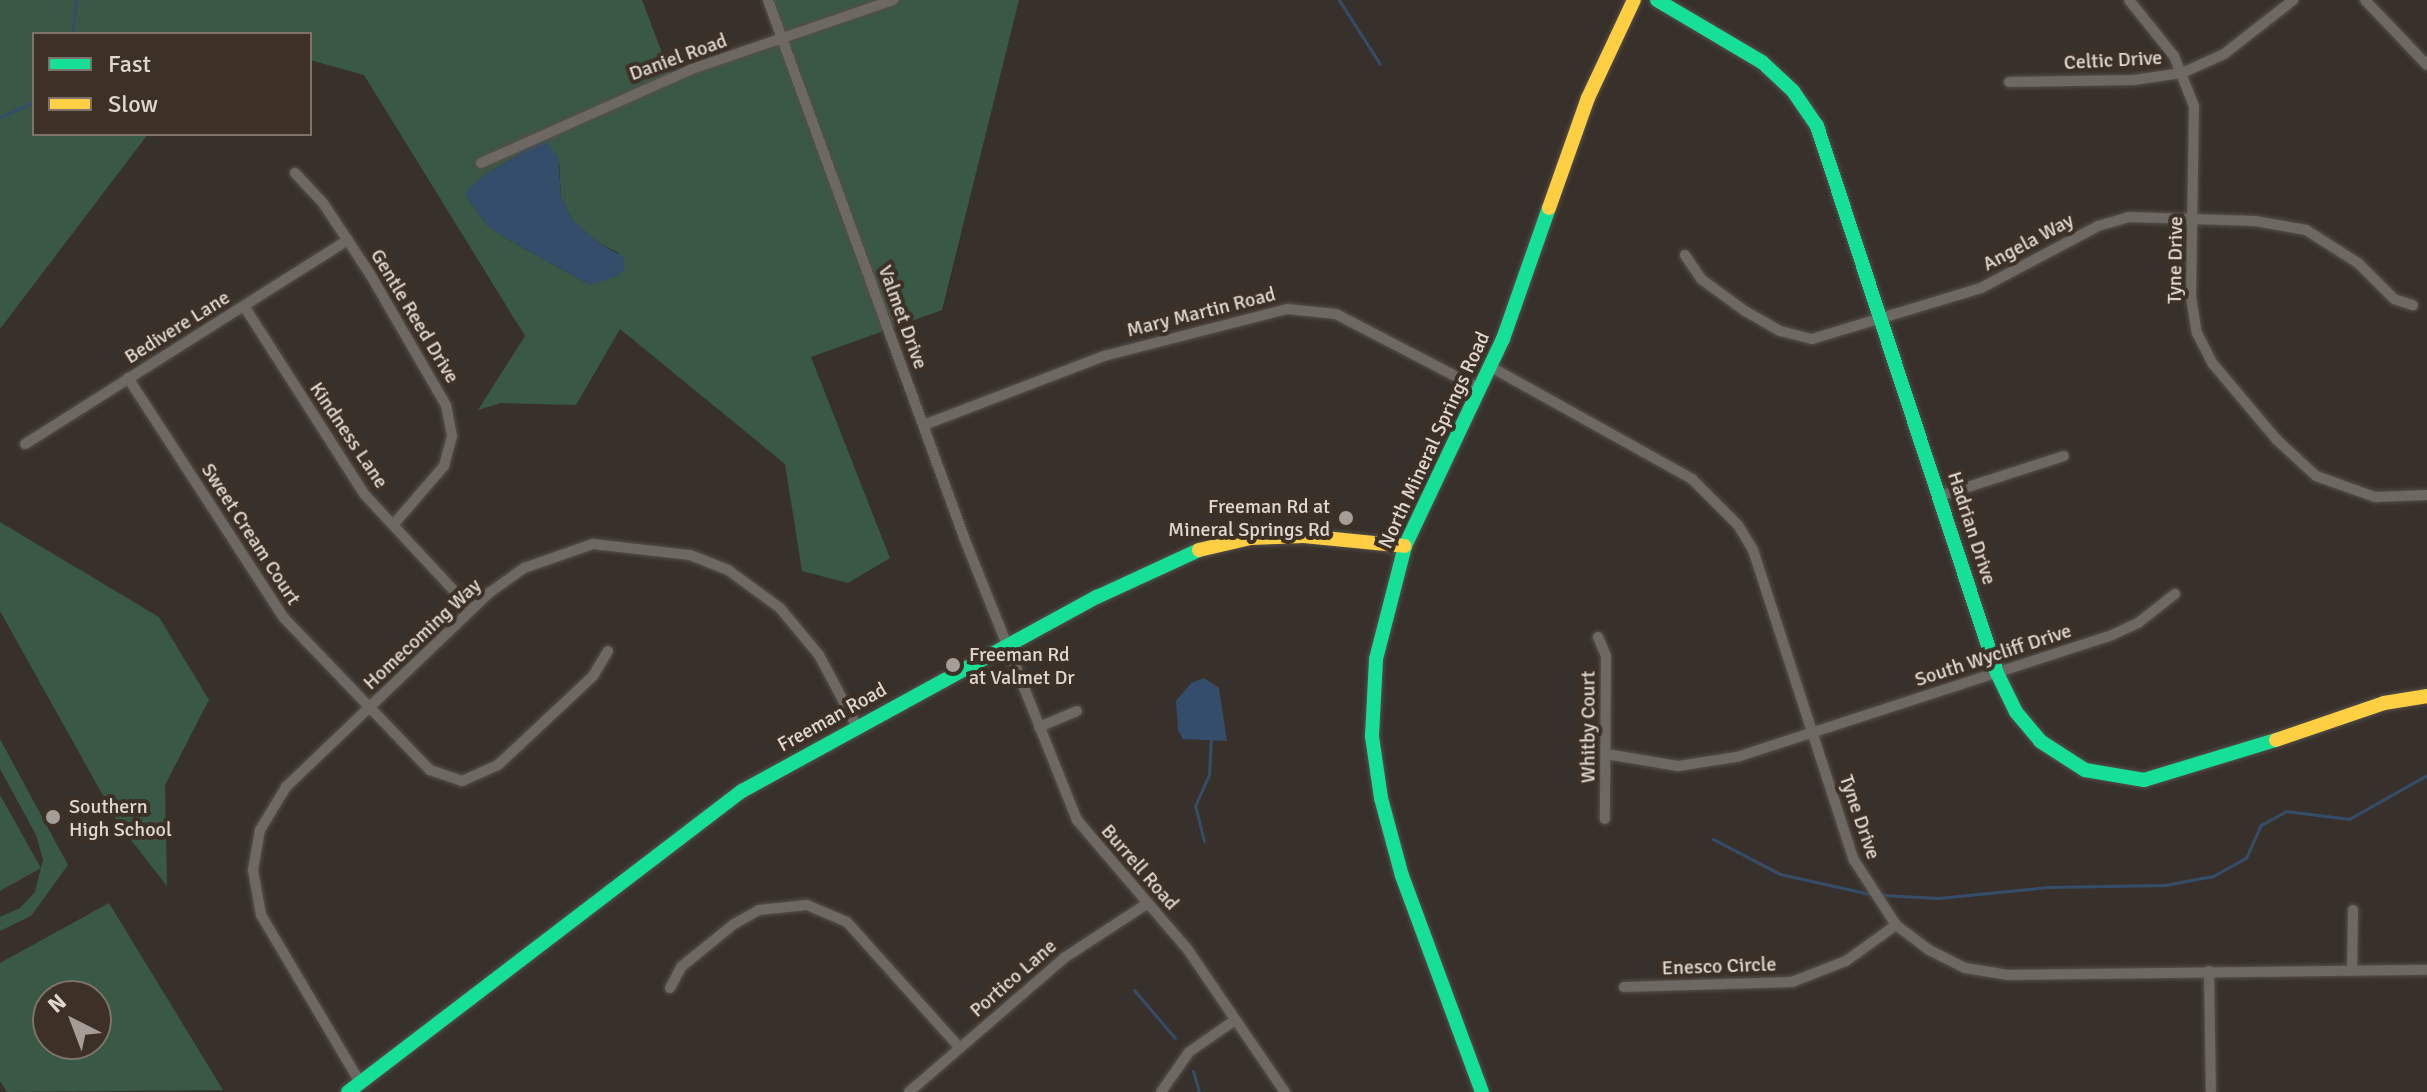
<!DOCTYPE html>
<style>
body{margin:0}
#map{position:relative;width:2427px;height:1092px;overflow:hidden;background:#38312b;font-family:Signika,sans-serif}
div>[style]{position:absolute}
.green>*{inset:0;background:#395845}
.water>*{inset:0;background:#344d6a}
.stream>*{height:3px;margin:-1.5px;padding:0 1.5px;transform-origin:1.5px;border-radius:1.5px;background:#344d6a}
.roads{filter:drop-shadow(0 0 2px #554f4a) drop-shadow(0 0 2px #554f4a)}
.street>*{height:10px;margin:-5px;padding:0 5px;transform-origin:5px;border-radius:5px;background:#6e6863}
.fast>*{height:14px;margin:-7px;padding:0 7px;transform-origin:7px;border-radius:7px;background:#16e098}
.slow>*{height:14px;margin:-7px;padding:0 7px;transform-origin:7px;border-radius:7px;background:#ffcf43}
.dots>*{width:22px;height:22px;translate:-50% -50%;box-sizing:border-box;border:4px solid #3d3026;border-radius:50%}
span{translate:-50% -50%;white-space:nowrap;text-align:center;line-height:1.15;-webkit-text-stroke:8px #3d3026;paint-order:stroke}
.street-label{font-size:20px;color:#e0d7d1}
.poi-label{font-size:20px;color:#e0d7d1}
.right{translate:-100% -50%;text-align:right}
.left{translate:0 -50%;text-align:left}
.legend{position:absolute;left:32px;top:32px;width:280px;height:104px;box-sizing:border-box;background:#3d3026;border:2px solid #7e736a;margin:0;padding:10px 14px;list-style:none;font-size:24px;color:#e0d7d1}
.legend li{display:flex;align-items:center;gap:16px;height:40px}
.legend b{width:40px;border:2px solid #7e736a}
.north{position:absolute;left:32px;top:980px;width:80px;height:80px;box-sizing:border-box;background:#3d3026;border:2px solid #7e736a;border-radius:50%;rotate:318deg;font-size:22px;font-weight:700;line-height:32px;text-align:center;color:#e0d7d1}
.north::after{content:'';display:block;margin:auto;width:28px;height:36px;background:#a59d97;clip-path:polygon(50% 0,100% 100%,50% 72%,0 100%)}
</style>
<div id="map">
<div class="green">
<i style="clip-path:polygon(evenodd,0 0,642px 0,670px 74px,778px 37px,764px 0,1019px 0,942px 310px,811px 357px,890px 558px,848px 583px,802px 571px,785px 464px,620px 329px,576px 405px,501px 403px,478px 410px,525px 336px,364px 75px,310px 60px,310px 34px,34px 34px,34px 134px,148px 134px,0 329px,0 0,537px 143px,559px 162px,561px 197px,572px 219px,597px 242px,619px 253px,590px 285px,507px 239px,488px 226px,467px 198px,482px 177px,537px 143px)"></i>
<i style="clip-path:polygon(0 522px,159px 617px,209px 700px,165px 785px,167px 886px,120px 826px,0 611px)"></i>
<i style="clip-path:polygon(0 739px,68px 865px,31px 916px,0 931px,0 917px,20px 908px,35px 892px,43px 860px,36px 835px,0 769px)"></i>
<i style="clip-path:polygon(0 795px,41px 868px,0 891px)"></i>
<i style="clip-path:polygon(evenodd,109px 903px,223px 1090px,7px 1092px,0 1081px,0 963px,109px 903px,48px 996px,96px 996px,96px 1044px,48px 1044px,48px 996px)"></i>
</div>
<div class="water">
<i style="clip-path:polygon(537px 143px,548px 143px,558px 157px,561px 197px,572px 219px,597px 242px,624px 257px,624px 270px,615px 277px,590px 285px,507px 239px,488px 226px,467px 198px,466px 192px,482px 177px)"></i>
<i style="clip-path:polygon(1204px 678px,1219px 688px,1227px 741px,1183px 739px,1178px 730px,1176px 701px,1191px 683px)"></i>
</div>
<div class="stream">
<i style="left:1339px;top:0;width:76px;rotate:57.4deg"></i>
<i style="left:72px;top:34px;width:34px;rotate:-83deg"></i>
<i style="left:0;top:117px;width:37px;rotate:-24deg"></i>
<i style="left:1713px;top:839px;width:76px;rotate:27.6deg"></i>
<i style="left:1780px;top:874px;width:92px;rotate:12.5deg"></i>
<i style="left:1204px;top:841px;width:36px;rotate:-104deg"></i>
<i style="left:1195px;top:806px;width:34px;rotate:-66deg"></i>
<i style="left:1209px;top:775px;width:36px;rotate:-87deg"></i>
<i style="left:1881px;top:895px;width:57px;rotate:3deg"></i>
<i style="left:1938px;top:898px;width:112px;rotate:-5.7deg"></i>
<i style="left:2049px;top:887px;width:116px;rotate:-1deg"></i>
<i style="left:2165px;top:885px;width:49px;rotate:-10.6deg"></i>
<i style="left:2213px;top:876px;width:38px;rotate:-29deg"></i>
<i style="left:2246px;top:858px;width:36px;rotate:-66deg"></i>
<i style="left:2261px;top:825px;width:29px;rotate:-29deg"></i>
<i style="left:2286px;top:811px;width:64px;rotate:7.2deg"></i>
<i style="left:2349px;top:819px;width:90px;rotate:-29.4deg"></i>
<i style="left:1134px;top:990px;width:63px;rotate:49.5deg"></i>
<i style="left:1193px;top:1071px;width:22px;rotate:74deg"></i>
</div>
<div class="roads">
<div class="street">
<i style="left:768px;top:0;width:575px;rotate:69.96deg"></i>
<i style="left:965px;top:540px;width:302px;rotate:68.2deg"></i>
<i style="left:1077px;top:820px;width:171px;rotate:49.5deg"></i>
<i style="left:1188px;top:950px;width:172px;rotate:55.7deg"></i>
<i style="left:2129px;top:0;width:72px;rotate:51.2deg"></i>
<i style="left:2174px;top:56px;width:54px;rotate:68.2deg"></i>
<i style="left:2194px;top:106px;width:191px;rotate:90.9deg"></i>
<i style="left:2191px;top:297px;width:36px;rotate:81deg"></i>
<i style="left:2197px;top:333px;width:35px;rotate:63deg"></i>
<i style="left:2213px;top:364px;width:99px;rotate:49.9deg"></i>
<i style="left:2277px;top:440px;width:53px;rotate:42.7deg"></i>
<i style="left:2316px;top:476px;width:63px;rotate:19.6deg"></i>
<i style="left:2375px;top:497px;width:52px;rotate:-2.2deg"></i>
<i style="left:2365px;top:0;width:90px;rotate:46.4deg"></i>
<i style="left:2009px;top:82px;width:125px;rotate:-0.9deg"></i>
<i style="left:2134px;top:80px;width:49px;rotate:-8.3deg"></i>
<i style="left:2182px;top:73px;width:46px;rotate:-24.3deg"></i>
<i style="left:2224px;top:54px;width:88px;rotate:-38deg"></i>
<i style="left:481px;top:163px;width:231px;rotate:-24deg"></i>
<i style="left:692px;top:69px;width:213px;rotate:-18.9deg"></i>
<i style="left:295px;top:173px;width:41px;rotate:47deg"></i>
<i style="left:323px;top:203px;width:85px;rotate:56.5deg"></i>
<i style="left:370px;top:274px;width:151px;rotate:59.9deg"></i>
<i style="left:446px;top:405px;width:32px;rotate:79deg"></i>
<i style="left:452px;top:436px;width:31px;rotate:105deg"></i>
<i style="left:444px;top:466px;width:78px;rotate:130.8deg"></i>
<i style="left:1685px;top:255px;width:29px;rotate:56deg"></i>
<i style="left:1701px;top:279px;width:54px;rotate:36deg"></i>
<i style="left:1745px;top:311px;width:40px;rotate:29.7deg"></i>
<i style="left:1780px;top:331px;width:33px;rotate:14deg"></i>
<i style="left:1812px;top:339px;width:177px;rotate:-16.8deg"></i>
<i style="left:1981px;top:288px;width:132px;rotate:-27.9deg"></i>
<i style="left:2098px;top:226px;width:32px;rotate:-16deg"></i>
<i style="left:2129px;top:217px;width:126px;rotate:1.8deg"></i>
<i style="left:2255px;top:221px;width:52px;rotate:10deg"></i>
<i style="left:2306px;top:230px;width:62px;rotate:32.4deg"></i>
<i style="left:2358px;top:263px;width:51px;rotate:45deg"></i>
<i style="left:2394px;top:299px;width:20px;rotate:18deg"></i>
<i style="left:244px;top:306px;width:224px;rotate:57.4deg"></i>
<i style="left:365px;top:495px;width:156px;rotate:47.1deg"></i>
<i style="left:1491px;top:367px;width:230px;rotate:29.1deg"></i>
<i style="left:1692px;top:479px;width:65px;rotate:45deg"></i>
<i style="left:1738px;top:525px;width:29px;rotate:59deg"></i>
<i style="left:1753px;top:550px;width:326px;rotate:72deg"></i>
<i style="left:1854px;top:860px;width:77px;rotate:57.1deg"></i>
<i style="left:1896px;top:925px;width:41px;rotate:37.1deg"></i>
<i style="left:1929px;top:950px;width:40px;rotate:26.6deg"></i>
<i style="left:1965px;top:968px;width:44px;rotate:9.2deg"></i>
<i style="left:2008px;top:975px;width:419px;rotate:-0.7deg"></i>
<i style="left:128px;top:378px;width:286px;rotate:57deg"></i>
<i style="left:284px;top:618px;width:211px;rotate:46.2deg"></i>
<i style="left:430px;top:770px;width:34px;rotate:19deg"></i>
<i style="left:462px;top:781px;width:39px;rotate:-24deg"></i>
<i style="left:498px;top:765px;width:130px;rotate:-43.1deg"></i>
<i style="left:593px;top:676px;width:29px;rotate:-59deg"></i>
<i style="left:924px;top:425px;width:193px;rotate:-21deg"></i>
<i style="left:1104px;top:356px;width:189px;rotate:-14.4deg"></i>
<i style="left:1287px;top:309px;width:49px;rotate:5.8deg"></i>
<i style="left:1336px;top:314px;width:162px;rotate:27.5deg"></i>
<i style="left:25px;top:444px;width:382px;rotate:-32.3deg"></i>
<i style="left:1940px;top:496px;width:130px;rotate:-17.9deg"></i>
<i style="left:1598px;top:637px;width:21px;rotate:67deg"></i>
<i style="left:1606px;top:656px;width:163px;rotate:90.4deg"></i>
<i style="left:1039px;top:727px;width:41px;rotate:-22.8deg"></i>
<i style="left:1606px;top:754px;width:73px;rotate:9.5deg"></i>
<i style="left:1678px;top:766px;width:60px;rotate:-8.7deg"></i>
<i style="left:1737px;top:757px;width:394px;rotate:-18deg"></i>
<i style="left:2112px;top:635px;width:29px;rotate:-25deg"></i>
<i style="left:2138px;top:623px;width:47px;rotate:-38.1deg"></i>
<i style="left:2352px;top:970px;width:60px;rotate:-89deg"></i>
<i style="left:2209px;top:971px;width:121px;rotate:89.1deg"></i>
<i style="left:1624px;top:987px;width:168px;rotate:-1.7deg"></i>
<i style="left:1792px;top:982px;width:58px;rotate:-21.3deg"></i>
<i style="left:1846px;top:961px;width:62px;rotate:-35.8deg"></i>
<i style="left:670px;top:988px;width:24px;rotate:-62deg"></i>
<i style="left:681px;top:967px;width:68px;rotate:-39.1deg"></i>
<i style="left:734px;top:924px;width:29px;rotate:-29deg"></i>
<i style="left:759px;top:910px;width:48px;rotate:-5.9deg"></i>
<i style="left:807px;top:905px;width:43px;rotate:23deg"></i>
<i style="left:847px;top:922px;width:169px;rotate:48.1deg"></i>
<i style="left:361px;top:1084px;width:196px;rotate:-120.6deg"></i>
<i style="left:261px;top:915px;width:46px;rotate:-100.1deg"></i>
<i style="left:253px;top:870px;width:41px;rotate:-80.1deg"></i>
<i style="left:260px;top:830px;width:50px;rotate:-58.8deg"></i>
<i style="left:286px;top:787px;width:281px;rotate:-43.7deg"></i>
<i style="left:489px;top:593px;width:43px;rotate:-35.5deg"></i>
<i style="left:524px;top:568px;width:73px;rotate:-19.2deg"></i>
<i style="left:593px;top:544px;width:98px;rotate:6.5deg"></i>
<i style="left:690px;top:555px;width:41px;rotate:21.5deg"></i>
<i style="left:728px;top:570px;width:64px;rotate:36.2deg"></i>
<i style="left:780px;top:608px;width:61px;rotate:50.3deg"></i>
<i style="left:819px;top:655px;width:79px;rotate:62.1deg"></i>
<i style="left:909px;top:1092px;width:205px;rotate:-40.8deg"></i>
<i style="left:1064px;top:958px;width:100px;rotate:-33.2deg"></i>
<i style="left:1161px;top:1092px;width:49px;rotate:-55deg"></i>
<i style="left:1189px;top:1052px;width:56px;rotate:-34.8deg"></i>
</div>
<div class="fast">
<i style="left:1657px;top:0;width:122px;rotate:30.6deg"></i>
<i style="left:1762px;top:62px;width:42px;rotate:43.1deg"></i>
<i style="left:1793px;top:91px;width:42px;rotate:55.6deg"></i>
<i style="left:1817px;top:126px;width:576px;rotate:71.79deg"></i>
<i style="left:1997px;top:673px;width:43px;rotate:64deg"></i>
<i style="left:2016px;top:712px;width:38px;rotate:50deg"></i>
<i style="left:2040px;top:741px;width:54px;rotate:32.8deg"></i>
<i style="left:2085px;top:770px;width:60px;rotate:9.6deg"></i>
<i style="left:2144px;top:780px;width:138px;rotate:-16.9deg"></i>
<i style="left:348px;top:1092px;width:496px;rotate:-37.4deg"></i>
<i style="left:742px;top:791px;width:405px;rotate:-28.7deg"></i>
<i style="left:1097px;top:597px;width:112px;rotate:-24.7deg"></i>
<i style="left:1482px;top:1092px;width:230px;rotate:-110.3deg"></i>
<i style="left:1402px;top:876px;width:81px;rotate:-105.1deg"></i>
<i style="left:1381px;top:798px;width:63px;rotate:-98.3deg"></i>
<i style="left:1372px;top:736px;width:77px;rotate:-87deg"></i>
<i style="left:1376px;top:659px;width:117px;rotate:-75.6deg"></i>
<i style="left:1405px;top:546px;width:229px;rotate:-64.7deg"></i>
<i style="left:1503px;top:339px;width:139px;rotate:-70.7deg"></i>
</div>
<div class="slow">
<i style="left:1549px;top:208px;width:117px;rotate:-70.5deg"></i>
<i style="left:1588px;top:98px;width:108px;rotate:-64.9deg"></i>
<i style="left:1199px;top:550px;width:52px;rotate:-13.2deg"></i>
<i style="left:1250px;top:538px;width:53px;rotate:-2.2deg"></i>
<i style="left:1303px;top:536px;width:102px;rotate:5.6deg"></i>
<i style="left:2276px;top:740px;width:114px;rotate:-18.9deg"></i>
<i style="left:2384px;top:703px;width:44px;rotate:-9.2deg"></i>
</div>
</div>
<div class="dots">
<i style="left:1346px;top:518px;background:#a59d97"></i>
<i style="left:953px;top:665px;background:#a59d97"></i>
<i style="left:53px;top:817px;background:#a59d97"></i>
</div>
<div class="street-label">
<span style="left:678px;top:57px;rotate:-20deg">Daniel Road</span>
<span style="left:2113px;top:60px;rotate:-3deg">Celtic Drive</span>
<span style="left:2028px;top:242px;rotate:-28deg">Angela Way</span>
<span style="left:2175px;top:260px;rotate:-89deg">Tyne Drive</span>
<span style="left:1201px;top:312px;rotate:-14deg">Mary Martin Road</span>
<span style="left:415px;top:316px;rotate:59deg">Gentle Reed Drive</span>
<span style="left:903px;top:317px;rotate:70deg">Valmet Drive</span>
<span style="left:177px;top:327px;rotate:-32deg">Bedivere Lane</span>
<span style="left:349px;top:435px;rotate:56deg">Kindness Lane</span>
<span style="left:1434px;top:440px;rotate:-65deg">North Mineral Springs Road</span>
<span style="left:1972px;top:528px;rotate:72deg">Hadrian Drive</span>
<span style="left:251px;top:534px;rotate:57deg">Sweet Cream Court</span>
<span style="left:422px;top:634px;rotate:-43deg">Homecoming Way</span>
<span style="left:1993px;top:655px;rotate:-18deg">South Wycliff Drive</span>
<span style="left:832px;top:717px;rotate:-29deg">Freeman Road</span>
<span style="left:1588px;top:727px;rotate:-90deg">Whitby Court</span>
<span style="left:1860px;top:817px;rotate:71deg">Tyne Drive</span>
<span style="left:1140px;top:867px;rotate:49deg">Burrell Road</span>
<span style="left:1719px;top:966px;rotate:-2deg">Enesco Circle</span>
<span style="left:1013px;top:978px;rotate:-41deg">Portico Lane</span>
</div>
<div class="poi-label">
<span class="right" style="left:1330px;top:518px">Freeman Rd at<br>Mineral Springs Rd</span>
<span class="left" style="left:969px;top:666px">Freeman Rd<br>at Valmet Dr</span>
<span class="left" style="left:69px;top:818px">Southern<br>High School</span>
</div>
<ul class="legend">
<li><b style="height:10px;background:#16e098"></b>Fast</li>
<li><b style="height:10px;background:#ffcf43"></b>Slow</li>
</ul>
<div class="north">N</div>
</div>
